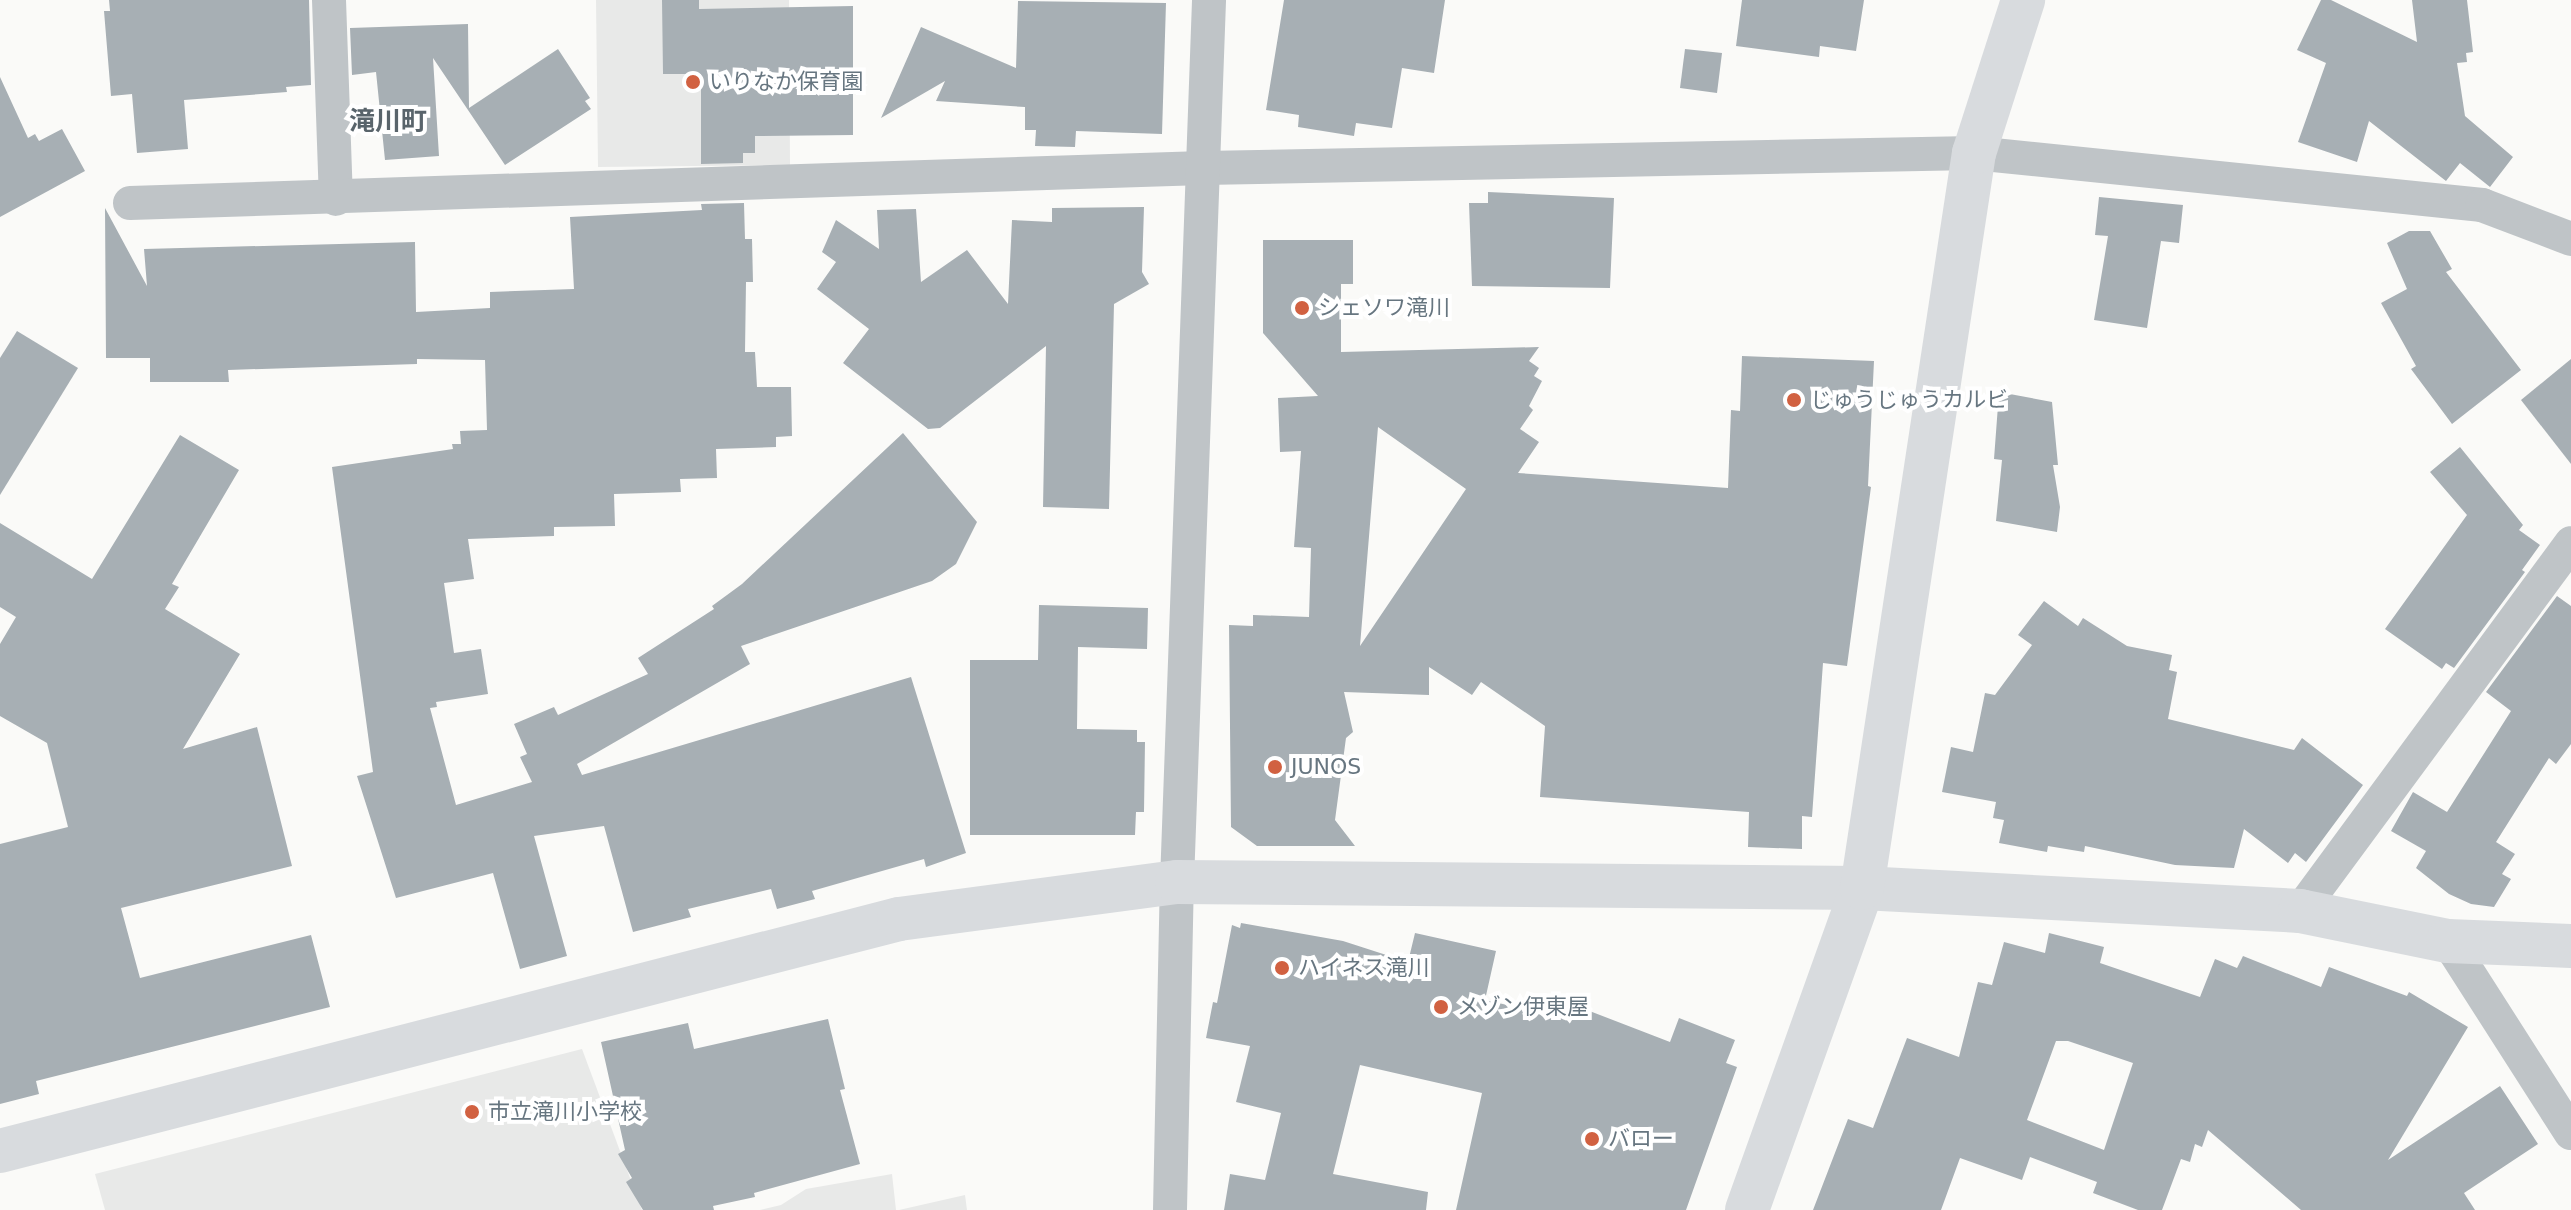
<!DOCTYPE html>
<meta charset="utf-8">
<style>
body{margin:0}
#map{position:relative;width:2571px;height:1210px;overflow:hidden;background:#fafaf8;font-family:"DejaVu Sans","Noto Sans JP",sans-serif}
div>[style]{position:absolute}
.built>*{inset:0;background:#e8e9e8}
.building>*{inset:0;background:#a7afb4}
.street>*{height:34px;margin:-17px;padding:0 17px;transform-origin:17px;border-radius:17px;background:#bfc4c7}
.secondary>*{height:44px;margin:-22px;padding:0 22px;transform-origin:22px;border-radius:22px;background:#d8dbde}
.dots>*{width:22px;height:22px;translate:-50% -50%;box-sizing:border-box;border:4px solid #fff;border-radius:50%}
span{translate:-50% -50%;white-space:nowrap;text-align:center;line-height:1.15;-webkit-text-stroke:8px #fff;paint-order:stroke}
.poi-label{font-size:22px;color:#677680}
.left{translate:0 -50%;text-align:left}
.quarter-label{font-size:26px;color:#59646b;font-weight:700}
</style>
<div id="map">
<div class="built">
<i style="clip-path:polygon(596px 0,789px 0,790px 165px,598px 167px)"></i>
<i style="clip-path:polygon(582px 1049px,642px 1210px,105px 1210px,95px 1174px)"></i>
<i style="clip-path:polygon(892px 1174px,896px 1210px,760px 1210px,781px 1205px,806px 1189px)"></i>
<i style="clip-path:polygon(965px 1195px,967px 1210px,899px 1210px)"></i>
</div>
<div class="building">
<i style="clip-path:polygon(109px 0,309px 0,311px 85px,286px 87px,287px 92px,184px 100px,188px 149px,137px 153px,132px 94px,111px 96px,104px 11px,110px 11px)"></i>
<i style="clip-path:polygon(662px 0,699px 0,699px 9px,853px 6px,853px 135px,755px 136px,755px 153px,743px 153px,743px 163px,701px 164px,701px 74px,663px 74px)"></i>
<i style="clip-path:polygon(1284px 0,1445px 0,1434px 73px,1402px 68px,1392px 128px,1356px 123px,1354px 136px,1298px 127px,1299px 115px,1266px 110px)"></i>
<i style="clip-path:polygon(1742px 0,1864px 0,1856px 51px,1820px 46px,1819px 57px,1736px 46px)"></i>
<i style="clip-path:polygon(2321px 0,2331px 0,2417px 42px,2412px 0,2467px 0,2473px 52px,2466px 53px,2467px 62px,2457px 63px,2465px 116px,2513px 157px,2490px 187px,2460px 163px,2446px 181px,2369px 121px,2357px 162px,2298px 142px,2326px 63px,2297px 50px)"></i>
<i style="clip-path:polygon(1018px 1px,1166px 3px,1162px 134px,1076px 131px,1075px 147px,1035px 146px,1036px 130px,1025px 130px,1025px 107px,936px 101px,945px 81px,881px 118px,921px 27px,1016px 68px)"></i>
<i style="clip-path:polygon(468px 24px,469px 108px,558px 49px,590px 98px,585px 101px,591px 109px,505px 165px,433px 58px,439px 156px,385px 160px,376px 72px,352px 75px,350px 28px)"></i>
<i style="clip-path:polygon(1685px 49px,1722px 53px,1717px 93px,1680px 88px)"></i>
<i style="clip-path:polygon(0 77px,28px 138px,35px 134px,39px 141px,62px 129px,85px 171px,0 217px)"></i>
<i style="clip-path:polygon(1488px 192px,1614px 198px,1610px 288px,1472px 286px,1469px 203px,1488px 203px)"></i>
<i style="clip-path:polygon(2099px 197px,2183px 205px,2179px 243px,2161px 241px,2147px 328px,2094px 320px,2108px 236px,2095px 235px)"></i>
<i style="clip-path:polygon(744px 203px,745px 239px,752px 239px,753px 282px,746px 282px,745px 352px,755px 352px,757px 387px,791px 387px,792px 436px,776px 437px,776px 447px,716px 449px,717px 478px,680px 479px,681px 492px,614px 494px,615px 526px,554px 527px,554px 536px,468px 539px,474px 579px,444px 583px,454px 653px,481px 649px,488px 694px,436px 702px,437px 707px,430px 708px,456px 805px,532px 782px,520px 757px,527px 754px,514px 724px,554px 707px,558px 715px,648px 674px,638px 658px,714px 609px,712px 606px,742px 584px,903px 433px,977px 522px,956px 564px,932px 581px,741px 646px,750px 664px,577px 764px,582px 775px,911px 677px,966px 853px,926px 867px,924px 859px,812px 891px,815px 899px,777px 909px,771px 889px,688px 909px,691px 917px,633px 932px,604px 826px,534px 836px,567px 956px,520px 969px,493px 873px,396px 898px,357px 776px,373px 772px,332px 467px,453px 449px,452px 444px,461px 444px,460px 431px,487px 430px,485px 360px,417px 359px,417px 364px,228px 370px,229px 382px,150px 382px,150px 358px,106px 358px,105px 208px,147px 286px,144px 249px,415px 242px,416px 312px,490px 308px,490px 292px,574px 289px,570px 217px,702px 210px,701px 204px)"></i>
<i style="clip-path:polygon(1144px 207px,1142px 272px,1149px 284px,1114px 304px,1109px 509px,1043px 507px,1046px 346px,940px 428px,928px 429px,843px 363px,869px 329px,817px 289px,836px 262px,822px 252px,836px 220px,879px 249px,877px 210px,916px 209px,921px 282px,967px 250px,1008px 304px,1012px 220px,1052px 222px,1052px 208px)"></i>
<i style="clip-path:polygon(2409px 231px,2430px 231px,2452px 269px,2446px 272px,2521px 370px,2452px 424px,2411px 369px,2416px 366px,2381px 303px,2407px 289px,2387px 243px)"></i>
<i style="clip-path:polygon(evenodd,1263px 240px,1353px 240px,1353px 284px,1341px 284px,1341px 352px,1539px 347px,1529px 361px,1539px 368px,1534px 376px,1542px 381px,1529px 406px,1533px 410px,1520px 429px,1539px 442px,1518px 473px,1728px 488px,1731px 410px,1740px 411px,1742px 356px,1874px 361px,1868px 486px,1871px 487px,1847px 666px,1823px 663px,1812px 817px,1802px 816px,1802px 849px,1748px 847px,1749px 812px,1540px 797px,1545px 726px,1481px 682px,1472px 695px,1429px 667px,1429px 695px,1344px 692px,1353px 732px,1346px 738px,1335px 820px,1355px 846px,1257px 846px,1231px 827px,1229px 625px,1253px 626px,1253px 615px,1309px 617px,1311px 548px,1294px 547px,1301px 451px,1280px 452px,1278px 398px,1318px 396px,1263px 333px,1263px 240px,1378px 427px,1466px 489px,1360px 646px,1378px 427px)"></i>
<i style="clip-path:polygon(17px 331px,78px 368px,0 495px,0 358px)"></i>
<i style="clip-path:polygon(2571px 359px,2571px 464px,2521px 400px)"></i>
<i style="clip-path:polygon(1999px 392px,2052px 402px,2058px 465px,2053px 465px,2060px 507px,2057px 532px,1996px 521px,2002px 460px,1994px 459px)"></i>
<i style="clip-path:polygon(180px 435px,239px 470px,172px 584px,179px 587px,165px 609px,240px 654px,183px 749px,257px 727px,292px 866px,121px 908px,140px 978px,311px 935px,330px 1007px,36px 1081px,39px 1094px,0 1104px,0 844px,68px 827px,47px 743px,0 716px,0 644px,16px 617px,0 607px,0 523px,92px 579px)"></i>
<i style="clip-path:polygon(2460px 447px,2523px 525px,2519px 530px,2540px 545px,2522px 570px,2525px 572px,2454px 668px,2446px 663px,2442px 669px,2385px 629px,2467px 515px,2430px 472px)"></i>
<i style="clip-path:polygon(2557px 596px,2571px 606px,2571px 744px,2556px 764px,2549px 758px,2496px 842px,2515px 854px,2502px 874px,2511px 879px,2494px 907px,2471px 904px,2449px 894px,2416px 868px,2426px 851px,2391px 831px,2413px 792px,2447px 812px,2511px 711px,2486px 692px)"></i>
<i style="clip-path:polygon(2044px 601px,2078px 626px,2083px 618px,2127px 646px,2172px 655px,2169px 670px,2177px 672px,2168px 719px,2294px 750px,2302px 738px,2363px 785px,2306px 862px,2295px 853px,2288px 863px,2244px 829px,2234px 868px,2175px 865px,2085px 846px,2084px 852px,2048px 846px,2047px 852px,1999px 843px,2004px 820px,1993px 818px,1996px 802px,1942px 792px,1951px 747px,1973px 752px,1985px 693px,1995px 695px,2032px 645px,2018px 635px)"></i>
<i style="clip-path:polygon(1039px 605px,1148px 608px,1147px 649px,1078px 647px,1077px 729px,1137px 730px,1137px 742px,1145px 742px,1144px 812px,1136px 812px,1135px 835px,970px 835px,970px 660px,1038px 660px)"></i>
<i style="clip-path:polygon(1241px 923px,1343px 941px,1408px 962px,1415px 933px,1496px 951px,1485px 1000px,1538px 1012px,1574px 1005px,1670px 1042px,1679px 1018px,1735px 1040px,1726px 1063px,1737px 1067px,1686px 1210px,1456px 1210px,1482px 1093px,1360px 1065px,1333px 1174px,1428px 1192px,1426px 1210px,1224px 1210px,1230px 1174px,1265px 1180px,1281px 1113px,1236px 1102px,1250px 1046px,1206px 1038px,1213px 1002px,1217px 1003px,1232px 925px,1240px 928px)"></i>
<i style="clip-path:polygon(evenodd,2049px 933px,2104px 947px,2100px 963px,2200px 997px,2215px 959px,2237px 968px,2243px 956px,2321px 987px,2329px 967px,2407px 996px,2409px 992px,2468px 1027px,2388px 1160px,2500px 1086px,2538px 1144px,2464px 1193px,2475px 1210px,2301px 1210px,2208px 1130px,2202px 1147px,2195px 1144px,2190px 1162px,2181px 1159px,2162px 1210px,2138px 1210px,2093px 1193px,2097px 1182px,2030px 1157px,2022px 1180px,1960px 1158px,1941px 1210px,1813px 1210px,1848px 1119px,1873px 1128px,1907px 1038px,1959px 1057px,1978px 982px,1992px 985px,2004px 942px,2045px 953px,2049px 933px,2056px 1041px,2068px 1041px,2133px 1063px,2104px 1150px,2027px 1120px,2056px 1041px)"></i>
<i style="clip-path:polygon(828px 1019px,845px 1089px,840px 1090px,860px 1164px,754px 1193px,755px 1197px,713px 1206px,714px 1210px,643px 1210px,626px 1182px,632px 1178px,618px 1154px,625px 1150px,601px 1042px,688px 1023px,694px 1049px)"></i>
</div>
<div class="street">
<i style="left:329px;top:0;width:199px;rotate:88deg"></i>
<i style="left:130px;top:203px;width:1074px;rotate:-1.87deg"></i>
<i style="left:1203px;top:168px;width:771px;rotate:-1.11deg"></i>
<i style="left:1974px;top:153px;width:511px;rotate:5.84deg"></i>
<i style="left:2482px;top:205px;width:95px;rotate:20.9deg"></i>
<i style="left:2300px;top:911px;width:457px;rotate:-53.6deg"></i>
<i style="left:2448px;top:941px;width:228px;rotate:57.4deg"></i>
<i style="left:1170px;top:1210px;width:328px;rotate:-88.8deg"></i>
<i style="left:1177px;top:882px;width:883px;rotate:-87.92deg"></i>
</div>
<div class="secondary">
<i style="left:0;top:1151px;width:928px;rotate:-14.47deg"></i>
<i style="left:899px;top:919px;width:280px;rotate:-7.6deg"></i>
<i style="left:1177px;top:882px;width:685px;rotate:0.5deg"></i>
<i style="left:1862px;top:888px;width:439px;rotate:3deg"></i>
<i style="left:2300px;top:911px;width:151px;rotate:11.5deg"></i>
<i style="left:2448px;top:941px;width:123px;rotate:2.3deg"></i>
<i style="left:1747px;top:1210px;width:342px;rotate:-70.3deg"></i>
<i style="left:1862px;top:888px;width:743px;rotate:-81.34deg"></i>
<i style="left:1974px;top:153px;width:161px;rotate:-72.2deg"></i>
</div>
<div class="dots">
<i style="left:693px;top:82px;background:#d16141"></i>
<i style="left:1302px;top:308px;background:#d16141"></i>
<i style="left:1794px;top:400px;background:#d16141"></i>
<i style="left:1275px;top:767px;background:#d16141"></i>
<i style="left:1282px;top:968px;background:#d16141"></i>
<i style="left:1441px;top:1007px;background:#d16141"></i>
<i style="left:472px;top:1112px;background:#d16141"></i>
<i style="left:1592px;top:1139px;background:#d16141"></i>
</div>
<div class="poi-label">
<span class="left" style="left:709px;top:82px">いりなか保育園</span>
<span class="left" style="left:1318px;top:308px">シェソワ滝川</span>
<span class="left" style="left:1810px;top:400px">じゅうじゅうカルビ</span>
<span class="left" style="left:1291px;top:767px">JUNOS</span>
<span class="left" style="left:1298px;top:968px">ハイネス滝川</span>
<span class="left" style="left:1457px;top:1007px">メゾン伊東屋</span>
<span class="left" style="left:488px;top:1112px">市立滝川小学校</span>
<span class="left" style="left:1608px;top:1139px">バロー</span>
</div>
<div class="quarter-label">
<span style="left:388px;top:122px">滝川町</span>
</div>
</div>
